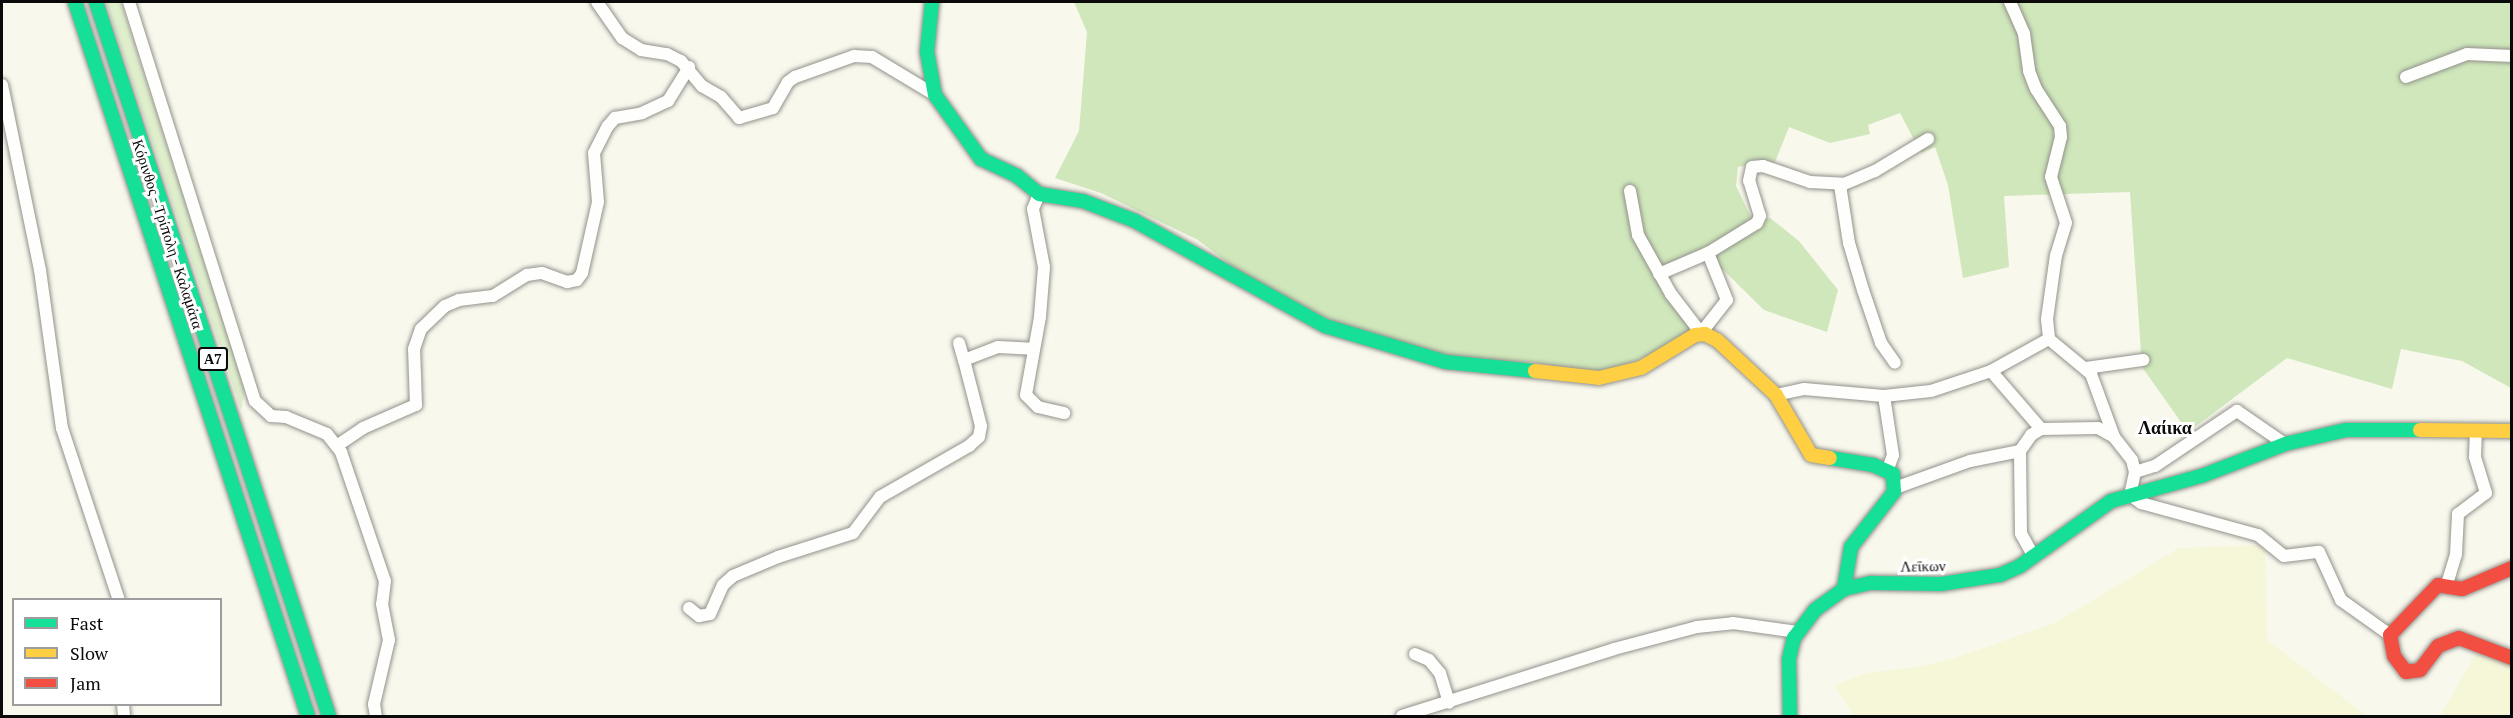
<!DOCTYPE html>
<meta charset="utf-8">
<style>
body{margin:0}
#map{position:relative;width:2513px;height:718px;overflow:hidden;background:#f9f8ed;font-family:"PT Serif",serif}
div>[style]{position:absolute}
.farmland>*{inset:0;background:#f6f6d9}
.green>*{inset:0;background:#dfefcc}
.forest>*{inset:0;background:#cfe7ba}
.roads{filter:drop-shadow(0 0 2px #92918c) drop-shadow(0 0 2px #92918c)}
.street>*{height:12px;margin:-6px;padding:0 6px;transform-origin:6px;border-radius:6px;background:#fefefc}
.fast>*{height:14px;margin:-7px;padding:0 7px;transform-origin:7px;border-radius:7px;background:#16e098}
.slow>*{height:14px;margin:-7px;padding:0 7px;transform-origin:7px;border-radius:7px;background:#ffcf43}
.jam>*{height:14px;margin:-7px;padding:0 7px;transform-origin:7px;border-radius:7px;background:#f24e42}
span{translate:-50% -50%;white-space:nowrap;text-align:center;line-height:1.15;-webkit-text-stroke:6px #fff;paint-order:stroke}
.shield-label span{padding:2px 4px;background:#fff;border:2px solid;border-radius:4px;-webkit-text-stroke-width:0}
.shield-label{font-size:14px;color:#0a0a0a;font-weight:700}
.street-label{font-size:15px;color:#0a0a0a}
.quarter-label{font-size:18px;color:#0a0a0a;font-weight:700}
.frame{position:absolute;inset:0;border:3px solid #0a0a0a;pointer-events:none}
.legend{position:absolute;left:12px;top:598px;width:210px;height:108px;box-sizing:border-box;background:#fff;border:2px solid #9d9d9d;margin:0;padding:8px 10px;list-style:none;font-size:18px;color:#0a0a0a}
.legend li{display:flex;align-items:center;gap:12px;height:30px}
.legend b{width:30px;border:2px solid #9d9d9d}
</style>
<div id="map">
<div class="farmland">
<i style="clip-path:polygon(2265px 545px,2267px 640px,2367px 716px,1854px 716px,1834px 685px,1868px 673px,1918px 667px,1955px 658px,2055px 623px,2179px 548px)"></i>
<i style="clip-path:polygon(2477px 652px,2511px 666px,2511px 716px,2440px 716px)"></i>
</div>
<div class="green">
<i style="clip-path:polygon(106px 2px,121px 2px,245px 390px,241px 410px)"></i>
</div>
<div class="forest">
<i style="clip-path:polygon(1074px 2px,2511px 2px,2511px 388px,2462px 361px,2401px 349px,2392px 389px,2287px 358px,2188px 432px,2142px 367px,2130px 192px,2004px 196px,2009px 267px,1963px 278px,1948px 185px,1935px 147px,1921px 153px,1900px 113px,1868px 125px,1870px 134px,1830px 143px,1789px 127px,1773px 167px,1760px 163px,1738px 167px,1736px 186px,1752px 219px,1770px 218px,1799px 241px,1838px 290px,1827px 332px,1764px 310px,1704px 251px,1661px 270px,1696px 331px,1693px 336px,1600px 376px,1533px 362px,1459px 359px,1358px 333px,1252px 281px,1198px 240px,1101px 193px,1055px 178px,1079px 131px,1087px 32px)"></i>
</div>
<div class="roads">
<div class="street">
<i style="left:129px;top:2px;width:418px;rotate:72.5deg"></i>
<i style="left:255px;top:401px;width:22px;rotate:43deg"></i>
<i style="left:271px;top:416px;width:15px;rotate:4deg"></i>
<i style="left:286px;top:417px;width:44px;rotate:22.5deg"></i>
<i style="left:327px;top:434px;width:23px;rotate:52deg"></i>
<i style="left:341px;top:452px;width:136px;rotate:71.2deg"></i>
<i style="left:385px;top:581px;width:23px;rotate:97deg"></i>
<i style="left:382px;top:604px;width:37px;rotate:79deg"></i>
<i style="left:389px;top:640px;width:66px;rotate:103.2deg"></i>
<i style="left:374px;top:704px;width:12px;rotate:81deg"></i>
<i style="left:597px;top:2px;width:44px;rotate:55.2deg"></i>
<i style="left:622px;top:38px;width:22px;rotate:32deg"></i>
<i style="left:641px;top:50px;width:26px;rotate:9deg"></i>
<i style="left:667px;top:54px;width:16px;rotate:27deg"></i>
<i style="left:681px;top:61px;width:33px;rotate:50deg"></i>
<i style="left:702px;top:86px;width:22px;rotate:30deg"></i>
<i style="left:721px;top:97px;width:28px;rotate:49deg"></i>
<i style="left:739px;top:118px;width:35px;rotate:-16deg"></i>
<i style="left:773px;top:108px;width:30px;rotate:-60deg"></i>
<i style="left:788px;top:82px;width:9px;rotate:-36deg"></i>
<i style="left:795px;top:77px;width:63px;rotate:-19.6deg"></i>
<i style="left:854px;top:56px;width:18px;rotate:3deg"></i>
<i style="left:872px;top:57px;width:74px;rotate:31.1deg"></i>
<i style="left:2010px;top:2px;width:35px;rotate:66deg"></i>
<i style="left:2024px;top:34px;width:37px;rotate:82deg"></i>
<i style="left:2029px;top:71px;width:19px;rotate:69deg"></i>
<i style="left:2036px;top:89px;width:44px;rotate:57deg"></i>
<i style="left:2060px;top:126px;width:11px;rotate:85deg"></i>
<i style="left:2061px;top:137px;width:41px;rotate:104deg"></i>
<i style="left:2051px;top:177px;width:48px;rotate:71.9deg"></i>
<i style="left:2066px;top:223px;width:34px;rotate:107deg"></i>
<i style="left:2056px;top:255px;width:65px;rotate:98deg"></i>
<i style="left:2047px;top:319px;width:20px;rotate:84deg"></i>
<i style="left:2049px;top:339px;width:55px;rotate:39.8deg"></i>
<i style="left:2091px;top:374px;width:67px;rotate:69.9deg"></i>
<i style="left:2114px;top:437px;width:29px;rotate:52deg"></i>
<i style="left:2132px;top:460px;width:12px;rotate:76deg"></i>
<i style="left:2135px;top:472px;width:24px;rotate:102deg"></i>
<i style="left:2130px;top:495px;width:14px;rotate:36deg"></i>
<i style="left:2141px;top:503px;width:121px;rotate:15.3deg"></i>
<i style="left:2258px;top:535px;width:33px;rotate:39deg"></i>
<i style="left:2284px;top:556px;width:35px;rotate:-7deg"></i>
<i style="left:2319px;top:552px;width:53px;rotate:65.4deg"></i>
<i style="left:2341px;top:600px;width:60px;rotate:35.5deg"></i>
<i style="left:2406px;top:77px;width:65px;rotate:-20.7deg"></i>
<i style="left:2467px;top:54px;width:45px;rotate:2.5deg"></i>
<i style="left:2px;top:85px;width:189px;rotate:78.4deg"></i>
<i style="left:40px;top:270px;width:160px;rotate:82.1deg"></i>
<i style="left:62px;top:428px;width:181px;rotate:71.7deg"></i>
<i style="left:1840px;top:185px;width:59px;rotate:81.2deg"></i>
<i style="left:1849px;top:243px;width:49px;rotate:73.4deg"></i>
<i style="left:1863px;top:290px;width:56px;rotate:71.2deg"></i>
<i style="left:1881px;top:343px;width:24px;rotate:55deg"></i>
<i style="left:1630px;top:191px;width:45px;rotate:79.7deg"></i>
<i style="left:1638px;top:235px;width:68px;rotate:60.8deg"></i>
<i style="left:1671px;top:294px;width:49px;rotate:52.4deg"></i>
<i style="left:1701px;top:333px;width:42px;rotate:-51.8deg"></i>
<i style="left:1727px;top:300px;width:51px;rotate:-112deg"></i>
<i style="left:1039px;top:194px;width:16px;rotate:112deg"></i>
<i style="left:1033px;top:209px;width:59px;rotate:79.3deg"></i>
<i style="left:1044px;top:267px;width:50px;rotate:94.6deg"></i>
<i style="left:1040px;top:317px;width:79px;rotate:100.2deg"></i>
<i style="left:1026px;top:395px;width:17px;rotate:45deg"></i>
<i style="left:1038px;top:407px;width:27px;rotate:13deg"></i>
<i style="left:1659px;top:274px;width:53px;rotate:-23.2deg"></i>
<i style="left:1708px;top:253px;width:57px;rotate:-31.5deg"></i>
<i style="left:1757px;top:223px;width:8px;rotate:-67deg"></i>
<i style="left:1760px;top:216px;width:37px;rotate:-107deg"></i>
<i style="left:1749px;top:181px;width:14px;rotate:-78deg"></i>
<i style="left:1752px;top:167px;width:11px;rotate:-5deg"></i>
<i style="left:1763px;top:166px;width:50px;rotate:18.8deg"></i>
<i style="left:1810px;top:182px;width:34px;rotate:3deg"></i>
<i style="left:1844px;top:184px;width:34px;rotate:-23deg"></i>
<i style="left:1875px;top:171px;width:62px;rotate:-31.1deg"></i>
<i style="left:959px;top:343px;width:18px;rotate:74deg"></i>
<i style="left:2086px;top:368px;width:58px;rotate:-8deg"></i>
<i style="left:1991px;top:371px;width:77px;rotate:49.2deg"></i>
<i style="left:2041px;top:429px;width:57px;rotate:-1deg"></i>
<i style="left:2098px;top:428px;width:18px;rotate:29deg"></i>
<i style="left:1776px;top:395px;width:29px;rotate:-12deg"></i>
<i style="left:1804px;top:389px;width:80px;rotate:5deg"></i>
<i style="left:1884px;top:396px;width:47px;rotate:-6.1deg"></i>
<i style="left:1931px;top:391px;width:63px;rotate:-18.4deg"></i>
<i style="left:1991px;top:371px;width:66px;rotate:-28.9deg"></i>
<i style="left:1884px;top:396px;width:60px;rotate:81.3deg"></i>
<i style="left:1893px;top:455px;width:15px;rotate:110deg"></i>
<i style="left:338px;top:445px;width:30px;rotate:-34deg"></i>
<i style="left:363px;top:428px;width:58px;rotate:-23.5deg"></i>
<i style="left:416px;top:405px;width:56px;rotate:-92deg"></i>
<i style="left:414px;top:349px;width:21px;rotate:-71deg"></i>
<i style="left:421px;top:329px;width:33px;rotate:-44deg"></i>
<i style="left:445px;top:306px;width:15px;rotate:-23deg"></i>
<i style="left:459px;top:300px;width:34px;rotate:-7deg"></i>
<i style="left:493px;top:296px;width:40px;rotate:-32deg"></i>
<i style="left:527px;top:275px;width:15px;rotate:-8deg"></i>
<i style="left:542px;top:273px;width:27px;rotate:20deg"></i>
<i style="left:567px;top:282px;width:10px;rotate:-11deg"></i>
<i style="left:577px;top:280px;width:9px;rotate:-54deg"></i>
<i style="left:582px;top:273px;width:73px;rotate:-77.3deg"></i>
<i style="left:598px;top:202px;width:49px;rotate:-94.7deg"></i>
<i style="left:594px;top:153px;width:30px;rotate:-63deg"></i>
<i style="left:608px;top:126px;width:11px;rotate:-49deg"></i>
<i style="left:615px;top:118px;width:27px;rotate:-10deg"></i>
<i style="left:642px;top:113px;width:29px;rotate:-25deg"></i>
<i style="left:668px;top:101px;width:40px;rotate:-58deg"></i>
<i style="left:2135px;top:472px;width:21px;rotate:-17deg"></i>
<i style="left:2155px;top:466px;width:99px;rotate:-33.9deg"></i>
<i style="left:2237px;top:411px;width:58px;rotate:34.5deg"></i>
<i style="left:1895px;top:488px;width:80px;rotate:-19.8deg"></i>
<i style="left:1970px;top:461px;width:51px;rotate:-11.3deg"></i>
<i style="left:2034px;top:557px;width:26px;rotate:-119deg"></i>
<i style="left:2021px;top:534px;width:83px;rotate:-90.7deg"></i>
<i style="left:2020px;top:451px;width:19px;rotate:-55deg"></i>
<i style="left:2031px;top:435px;width:12px;rotate:-31deg"></i>
<i style="left:2447px;top:584px;width:31px;rotate:-73deg"></i>
<i style="left:2456px;top:554px;width:40px;rotate:-87.1deg"></i>
<i style="left:2458px;top:514px;width:35px;rotate:-37deg"></i>
<i style="left:2486px;top:493px;width:38px;rotate:-107deg"></i>
<i style="left:2475px;top:457px;width:24px;rotate:-88deg"></i>
<i style="left:689px;top:608px;width:13px;rotate:39deg"></i>
<i style="left:699px;top:616px;width:11px;rotate:-10deg"></i>
<i style="left:710px;top:614px;width:32px;rotate:-66deg"></i>
<i style="left:723px;top:585px;width:13px;rotate:-42deg"></i>
<i style="left:733px;top:576px;width:49px;rotate:-22.9deg"></i>
<i style="left:778px;top:557px;width:79px;rotate:-17.7deg"></i>
<i style="left:853px;top:533px;width:45px;rotate:-53.1deg"></i>
<i style="left:880px;top:497px;width:103px;rotate:-29.8deg"></i>
<i style="left:969px;top:446px;width:13px;rotate:-42deg"></i>
<i style="left:979px;top:437px;width:11px;rotate:-80deg"></i>
<i style="left:981px;top:426px;width:68px;rotate:-104.4deg"></i>
<i style="left:964px;top:360px;width:36px;rotate:-21deg"></i>
<i style="left:998px;top:347px;width:34px;rotate:3deg"></i>
<i style="left:1415px;top:654px;width:15px;rotate:23deg"></i>
<i style="left:1429px;top:660px;width:17px;rotate:50deg"></i>
<i style="left:1440px;top:673px;width:31px;rotate:73deg"></i>
<i style="left:123px;top:704px;width:12px;rotate:85deg"></i>
<i style="left:1402px;top:716px;width:222px;rotate:-17.5deg"></i>
<i style="left:1614px;top:649px;width:86px;rotate:-14.8deg"></i>
<i style="left:1697px;top:627px;width:36px;rotate:-6deg"></i>
<i style="left:1733px;top:623px;width:65px;rotate:8deg"></i>
</div>
<div class="fast">
<i style="left:75px;top:2px;width:751px;rotate:71.93deg"></i>
<i style="left:96px;top:2px;width:751px;rotate:71.93deg"></i>
<i style="left:932px;top:2px;width:50px;rotate:95.7deg"></i>
<i style="left:927px;top:52px;width:44px;rotate:79.5deg"></i>
<i style="left:935px;top:95px;width:79px;rotate:54.3deg"></i>
<i style="left:981px;top:159px;width:40px;rotate:25deg"></i>
<i style="left:1017px;top:176px;width:28px;rotate:39deg"></i>
<i style="left:1039px;top:194px;width:45px;rotate:9deg"></i>
<i style="left:1083px;top:201px;width:56px;rotate:21deg"></i>
<i style="left:1135px;top:221px;width:217px;rotate:28.9deg"></i>
<i style="left:1325px;top:326px;width:126px;rotate:16.6deg"></i>
<i style="left:1446px;top:362px;width:89px;rotate:5.8deg"></i>
<i style="left:1830px;top:458px;width:44px;rotate:9.2deg"></i>
<i style="left:1873px;top:465px;width:22px;rotate:24deg"></i>
<i style="left:1893px;top:474px;width:18px;rotate:87deg"></i>
<i style="left:1894px;top:492px;width:70px;rotate:128deg"></i>
<i style="left:1851px;top:547px;width:43px;rotate:99.5deg"></i>
<i style="left:1790px;top:716px;width:57px;rotate:-91deg"></i>
<i style="left:1789px;top:659px;width:22px;rotate:-77deg"></i>
<i style="left:1794px;top:638px;width:35px;rotate:-53deg"></i>
<i style="left:1815px;top:610px;width:36px;rotate:-36deg"></i>
<i style="left:1844px;top:589px;width:28px;rotate:-13deg"></i>
<i style="left:1871px;top:583px;width:70px;rotate:0.8deg"></i>
<i style="left:1941px;top:584px;width:60px;rotate:-8.7deg"></i>
<i style="left:2000px;top:575px;width:22px;rotate:-24deg"></i>
<i style="left:2020px;top:566px;width:112px;rotate:-35.5deg"></i>
<i style="left:2111px;top:501px;width:97px;rotate:-15.6deg"></i>
<i style="left:2204px;top:475px;width:87px;rotate:-20.9deg"></i>
<i style="left:2285px;top:444px;width:63px;rotate:-12.9deg"></i>
<i style="left:2346px;top:430px;width:74px"></i>
</div>
<div class="slow">
<i style="left:1535px;top:371px;width:64px;rotate:6.2deg"></i>
<i style="left:1599px;top:378px;width:43px;rotate:-13.4deg"></i>
<i style="left:1641px;top:368px;width:63px;rotate:-31.4deg"></i>
<i style="left:1695px;top:335px;width:10px;rotate:-6deg"></i>
<i style="left:1705px;top:334px;width:13px;rotate:27deg"></i>
<i style="left:1717px;top:340px;width:81px;rotate:43deg"></i>
<i style="left:1776px;top:395px;width:69px;rotate:59.7deg"></i>
<i style="left:1811px;top:455px;width:19px;rotate:9deg"></i>
<i style="left:2420px;top:430px;width:92px;rotate:0.6deg"></i>
</div>
<div class="jam">
<i style="left:2512px;top:568px;width:54px;rotate:157.2deg"></i>
<i style="left:2462px;top:589px;width:24px;rotate:-171deg"></i>
<i style="left:2438px;top:585px;width:69px;rotate:133.8deg"></i>
<i style="left:2390px;top:635px;width:21px;rotate:79deg"></i>
<i style="left:2394px;top:656px;width:20px;rotate:53deg"></i>
<i style="left:2406px;top:672px;width:14px;rotate:-8deg"></i>
<i style="left:2420px;top:670px;width:30px;rotate:-53deg"></i>
<i style="left:2438px;top:646px;width:22px;rotate:-21deg"></i>
<i style="left:2459px;top:638px;width:57px;rotate:20.7deg"></i>
</div>
</div>
<div class="shield-label">
<span style="left:213px;top:359px">Α7</span>
</div>
<div class="street-label">
<span style="left:168px;top:234px;rotate:72deg">Κόρινθος - Τρίπολη - Καλαμάτα</span>
<span style="left:1923px;top:566px;rotate:-1deg">Λεΐκων</span>
</div>
<div class="quarter-label">
<span style="left:2165px;top:427px">Λαίικα</span>
</div>
<div class="frame"></div>
<ul class="legend">
<li><b style="height:8px;background:#16e098"></b>Fast</li>
<li><b style="height:8px;background:#ffcf43"></b>Slow</li>
<li><b style="height:8px;background:#f24e42"></b>Jam</li>
</ul>
</div>
